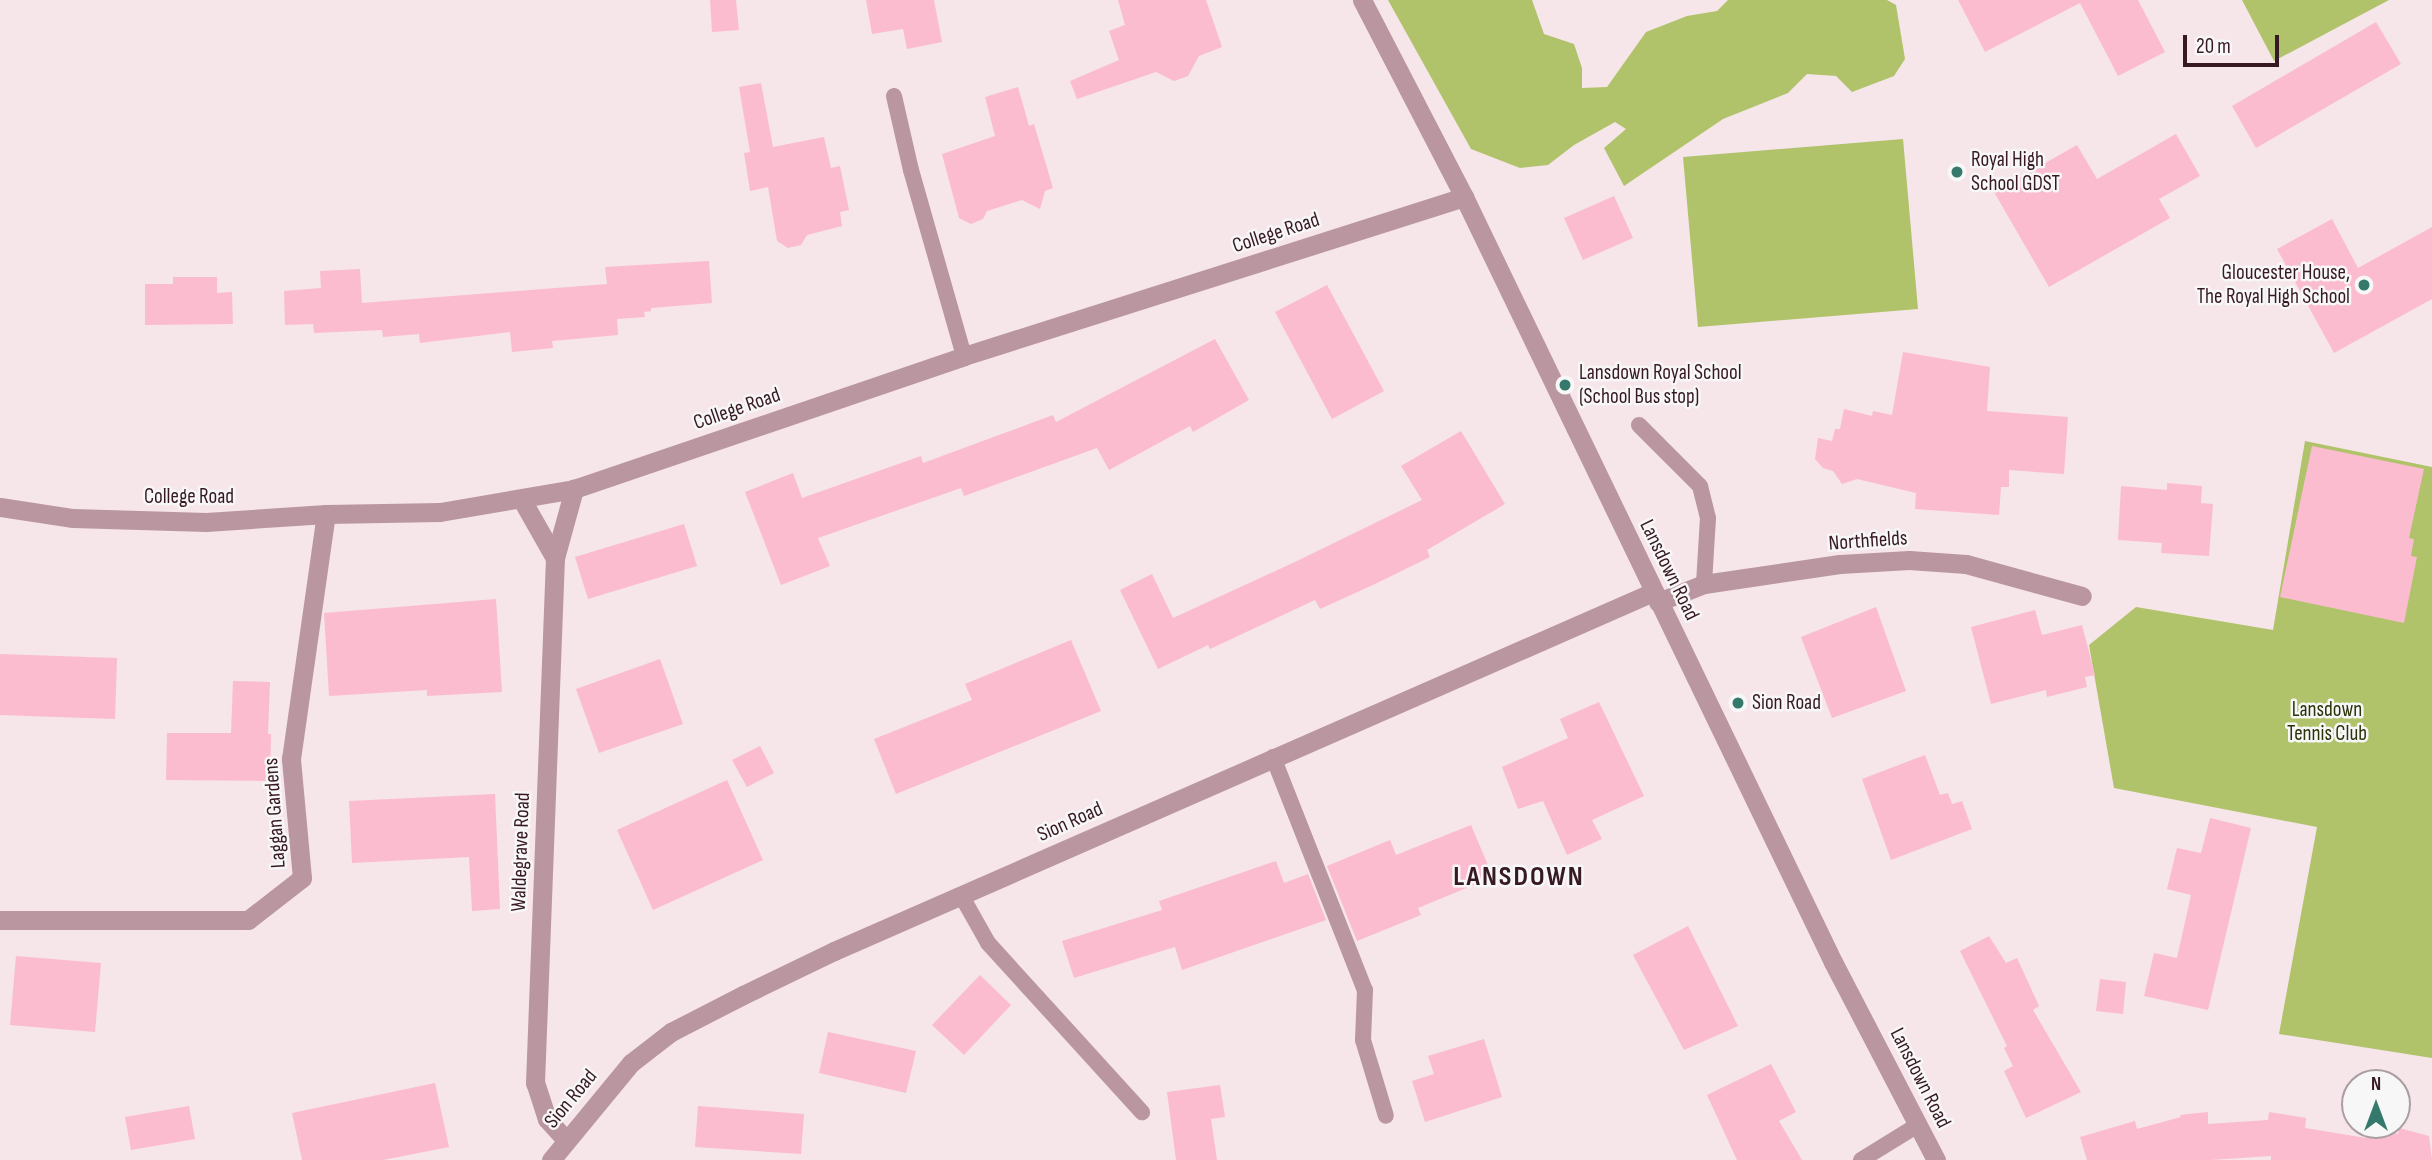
<!DOCTYPE html>
<style>
body{margin:0}
#map{position:relative;width:2432px;height:1160px;overflow:hidden;background:#f6e5e9;font-family:"Sofia Sans Condensed",sans-serif}
div>[style]{position:absolute}
.green>*{inset:0;background:#b0c36a}
.building>*{inset:0;background:#fbbcd0}
.service>*{height:16px;margin:-8px;padding:0 8px;transform-origin:8px;border-radius:8px;background:#b996a0}
.minor>*{height:19px;margin:-9.5px;padding:0 9.5px;transform-origin:9.5px;border-radius:9.5px;background:#b996a0}
.tertiary>*{height:19px;margin:-9.5px;padding:0 9.5px;transform-origin:9.5px;border-radius:9.5px;background:#b996a0}
.dots>*{width:19px;height:19px;translate:-50% -50%;box-sizing:border-box;border:4px solid #f7f7f7;border-radius:50%}
span{translate:-50% -50%;white-space:nowrap;text-align:center;line-height:1.15;-webkit-text-stroke:5px #f7f7f7;paint-order:stroke}
.poi-label{font-size:21px;color:#371924}
.left{translate:0 -50%;text-align:left}
.right{translate:-100% -50%;text-align:right}
.street-label{font-size:21px;color:#371924}
.park-label{font-size:21px;color:#2b3308}
.district-label{font-size:28px;color:#371924;font-weight:700;letter-spacing:2px}
.north{position:absolute;left:2341px;top:1069px;width:70px;height:70px;box-sizing:border-box;background:#f7f7f7;border:2px solid #aa9ea3;border-radius:50%;rotate:0deg;font-size:19px;font-weight:700;line-height:28px;text-align:center;color:#371924}
.north::after{content:'';display:block;margin:auto;width:24px;height:32px;background:#35796c;clip-path:polygon(50% 0,100% 100%,50% 72%,0 100%)}
.scale{position:absolute;left:2183px;top:35px;width:96px;height:32px;box-sizing:border-box;border:4px solid #371924;border-top:0;padding-left:9px;font-size:21px;line-height:24px;white-space:nowrap;color:#371924;-webkit-text-stroke:5px #f7f7f7;paint-order:stroke}
</style>
<div id="map">
<div class="green">
<i style="clip-path:polygon(1388px 0,1532px 0,1544px 34px,1574px 44px,1582px 68px,1582px 88px,1607px 87px,1646px 32px,1687px 16px,1717px 11px,1728px 0,1887px 0,1896px 5px,1905px 59px,1894px 76px,1852px 92px,1836px 76px,1807px 74px,1788px 93px,1723px 119px,1624px 186px,1604px 148px,1626px 129px,1615px 122px,1574px 145px,1548px 165px,1520px 168px,1471px 149px)"></i>
<i style="clip-path:polygon(2242px 0,2389px 0,2274px 61px)"></i>
<i style="clip-path:polygon(1903px 139px,1918px 309px,1698px 327px,1683px 157px)"></i>
<i style="clip-path:polygon(2305px 441px,2432px 467px,2432px 1058px,2279px 1034px,2317px 827px,2114px 788px,2089px 645px,2136px 607px,2273px 630px)"></i>
</div>
<div class="building">
<i style="clip-path:polygon(710px 0,736px 0,739px 30px,712px 32px)"></i>
<i style="clip-path:polygon(866px 0,934px 0,942px 42px,907px 49px,903px 29px,872px 34px)"></i>
<i style="clip-path:polygon(1118px 0,1206px 0,1222px 47px,1199px 56px,1188px 76px,1174px 81px,1156px 72px,1077px 99px,1070px 81px,1119px 60px,1109px 31px,1125px 25px)"></i>
<i style="clip-path:polygon(1958px 0,2138px 0,2165px 52px,2118px 76px,2080px 3px,1985px 52px)"></i>
<i style="clip-path:polygon(2376px 22px,2401px 64px,2256px 148px,2232px 106px)"></i>
<i style="clip-path:polygon(761px 83px,773px 147px,824px 137px,831px 168px,840px 166px,849px 210px,840px 212px,842px 226px,807px 235px,801px 245px,788px 248px,777px 241px,768px 187px,750px 191px,744px 153px,750px 152px,739px 87px)"></i>
<i style="clip-path:polygon(1018px 87px,1029px 126px,1034px 124px,1053px 188px,1045px 191px,1040px 209px,1022px 200px,987px 211px,983px 219px,971px 224px,959px 218px,942px 154px,995px 136px,985px 97px)"></i>
<i style="clip-path:polygon(2176px 134px,2200px 176px,2159px 199px,2170px 218px,2049px 287px,1994px 192px,2077px 145px,2097px 179px)"></i>
<i style="clip-path:polygon(1614px 196px,1633px 238px,1583px 260px,1564px 218px)"></i>
<i style="clip-path:polygon(2332px 219px,2358px 268px,2432px 227px,2432px 299px,2334px 353px,2277px 249px)"></i>
<i style="clip-path:polygon(709px 261px,712px 303px,651px 308px,651px 311px,644px 312px,645px 317px,617px 319px,618px 335px,552px 341px,553px 348px,512px 352px,510px 332px,420px 343px,419px 334px,383px 337px,382px 330px,314px 333px,313px 324px,285px 325px,284px 291px,321px 288px,320px 271px,360px 269px,362px 303px,607px 284px,605px 267px)"></i>
<i style="clip-path:polygon(173px 277px,217px 277px,217px 293px,232px 292px,233px 324px,145px 325px,145px 284px,173px 284px)"></i>
<i style="clip-path:polygon(1327px 285px,1384px 391px,1332px 419px,1275px 312px)"></i>
<i style="clip-path:polygon(1215px 339px,1249px 400px,1193px 432px,1190px 426px,1109px 470px,1097px 448px,964px 496px,961px 488px,818px 538px,830px 566px,781px 585px,745px 492px,793px 473px,802px 498px,921px 456px,923px 463px,1053px 415px,1056px 422px)"></i>
<i style="clip-path:polygon(1903px 352px,1990px 367px,1987px 411px,2068px 417px,2064px 474px,2009px 470px,2009px 487px,2001px 487px,1999px 515px,1915px 509px,1916px 493px,1857px 479px,1842px 484px,1833px 471px,1823px 468px,1815px 459px,1818px 438px,1832px 441px,1835px 429px,1840px 429px,1844px 409px,1872px 416px,1873px 411px,1892px 415px)"></i>
<i style="clip-path:polygon(1461px 431px,1505px 504px,1427px 550px,1430px 557px,1375px 584px,1320px 609px,1315px 600px,1210px 649px,1208px 645px,1158px 669px,1120px 590px,1152px 574px,1173px 618px,1297px 561px,1422px 500px,1401px 466px)"></i>
<i style="clip-path:polygon(2312px 446px,2424px 469px,2409px 538px,2414px 539px,2411px 556px,2417px 557px,2404px 623px,2280px 597px)"></i>
<i style="clip-path:polygon(2167px 483px,2202px 486px,2201px 503px,2213px 504px,2209px 556px,2161px 553px,2162px 543px,2118px 540px,2121px 486px,2167px 490px)"></i>
<i style="clip-path:polygon(684px 524px,697px 566px,588px 599px,575px 557px)"></i>
<i style="clip-path:polygon(496px 599px,502px 692px,427px 696px,427px 690px,329px 696px,324px 613px)"></i>
<i style="clip-path:polygon(1876px 607px,1906px 691px,1832px 718px,1801px 637px)"></i>
<i style="clip-path:polygon(2035px 610px,2042px 635px,2082px 625px,2095px 675px,2085px 677px,2087px 687px,2047px 697px,2046px 690px,1991px 704px,1971px 627px)"></i>
<i style="clip-path:polygon(1071px 640px,1101px 711px,896px 794px,874px 739px,972px 700px,965px 684px)"></i>
<i style="clip-path:polygon(0 654px,117px 658px,115px 719px,0 715px)"></i>
<i style="clip-path:polygon(660px 659px,683px 724px,599px 753px,576px 689px)"></i>
<i style="clip-path:polygon(233px 681px,270px 682px,268px 734px,271px 734px,270px 781px,166px 780px,167px 733px,231px 733px)"></i>
<i style="clip-path:polygon(1599px 702px,1644px 796px,1592px 820px,1602px 839px,1567px 855px,1543px 801px,1518px 809px,1502px 767px,1568px 738px,1560px 719px)"></i>
<i style="clip-path:polygon(760px 746px,774px 773px,747px 787px,732px 760px)"></i>
<i style="clip-path:polygon(1925px 755px,1940px 795px,1948px 793px,1952px 804px,1962px 801px,1972px 829px,1891px 860px,1862px 779px)"></i>
<i style="clip-path:polygon(727px 780px,763px 860px,653px 910px,617px 830px)"></i>
<i style="clip-path:polygon(495px 794px,500px 909px,472px 911px,469px 857px,352px 863px,349px 801px)"></i>
<i style="clip-path:polygon(2210px 818px,2251px 828px,2208px 1010px,2144px 996px,2154px 953px,2177px 958px,2191px 895px,2167px 889px,2177px 848px,2201px 853px)"></i>
<i style="clip-path:polygon(1471px 825px,1493px 877px,1418px 908px,1421px 915px,1357px 941px,1327px 866px,1390px 840px,1396px 855px)"></i>
<i style="clip-path:polygon(1276px 861px,1284px 883px,1308px 874px,1326px 920px,1182px 970px,1175px 947px,1074px 978px,1062px 941px,1162px 910px,1159px 901px)"></i>
<i style="clip-path:polygon(1688px 926px,1738px 1026px,1684px 1050px,1633px 955px)"></i>
<i style="clip-path:polygon(1989px 936px,2006px 963px,2017px 958px,2039px 1006px,2033px 1010px,2081px 1092px,2026px 1118px,2004px 1071px,2013px 1066px,2004px 1048px,2007px 1046px,1960px 951px)"></i>
<i style="clip-path:polygon(16px 956px,101px 963px,95px 1032px,10px 1025px)"></i>
<i style="clip-path:polygon(980px 975px,1011px 1005px,964px 1055px,932px 1025px)"></i>
<i style="clip-path:polygon(2100px 979px,2126px 982px,2123px 1014px,2096px 1011px)"></i>
<i style="clip-path:polygon(828px 1032px,916px 1051px,906px 1093px,819px 1073px)"></i>
<i style="clip-path:polygon(1484px 1039px,1502px 1097px,1425px 1122px,1412px 1081px,1434px 1074px,1428px 1056px)"></i>
<i style="clip-path:polygon(1771px 1064px,1796px 1112px,1779px 1121px,1802px 1160px,1737px 1160px,1707px 1095px)"></i>
<i style="clip-path:polygon(435px 1083px,449px 1147px,383px 1160px,302px 1160px,292px 1113px)"></i>
<i style="clip-path:polygon(1220px 1085px,1225px 1117px,1211px 1119px,1217px 1160px,1176px 1160px,1167px 1092px)"></i>
<i style="clip-path:polygon(189px 1106px,195px 1139px,131px 1150px,125px 1117px)"></i>
<i style="clip-path:polygon(698px 1106px,804px 1114px,801px 1154px,695px 1147px)"></i>
<i style="clip-path:polygon(2208px 1112px,2208px 1124px,2268px 1120px,2269px 1112px,2306px 1118px,2305px 1128px,2366px 1138px,2369px 1127px,2398px 1134px,2399px 1128px,2429px 1136px,2432px 1160px,2271px 1160px,2271px 1156px,2211px 1160px,2087px 1160px,2080px 1137px,2135px 1121px,2137px 1129px,2181px 1117px,2180px 1115px)"></i>
</div>
<div class="service">
<i style="left:894px;top:96px;width:76px;rotate:77.1deg"></i>
<i style="left:911px;top:170px;width:193px;rotate:74.1deg"></i>
<i style="left:1639px;top:425px;width:86px;rotate:45deg"></i>
<i style="left:1700px;top:486px;width:33px;rotate:76deg"></i>
<i style="left:1708px;top:518px;width:66px;rotate:93.5deg"></i>
<i style="left:1273px;top:757px;width:251px;rotate:68.5deg"></i>
<i style="left:1365px;top:990px;width:50px;rotate:92.3deg"></i>
<i style="left:1363px;top:1040px;width:79px;rotate:73.2deg"></i>
<i style="left:961px;top:895px;width:55px;rotate:60.6deg"></i>
<i style="left:988px;top:943px;width:229px;rotate:47.7deg"></i>
<i style="left:1861px;top:1160px;width:67px;rotate:-31.6deg"></i>
</div>
<div class="minor">
<i style="left:522px;top:500px;width:67px;rotate:60.4deg"></i>
<i style="left:0;top:507px;width:74px;rotate:8.6deg"></i>
<i style="left:73px;top:518px;width:133px;rotate:1.7deg"></i>
<i style="left:206px;top:522px;width:120px;rotate:-3.8deg"></i>
<i style="left:326px;top:514px;width:114px;rotate:-1deg"></i>
<i style="left:440px;top:512px;width:136px;rotate:-9.7deg"></i>
<i style="left:574px;top:489px;width:412px;rotate:-18.8deg"></i>
<i style="left:964px;top:356px;width:525px;rotate:-17.64deg"></i>
<i style="left:1658px;top:602px;width:49px;rotate:-21.4deg"></i>
<i style="left:1704px;top:584px;width:137px;rotate:-8.4deg"></i>
<i style="left:1840px;top:564px;width:69px;rotate:-3.3deg"></i>
<i style="left:1909px;top:560px;width:57px;rotate:4deg"></i>
<i style="left:1966px;top:564px;width:120px;rotate:15.4deg"></i>
<i style="left:0;top:920px;width:248px"></i>
<i style="left:248px;top:920px;width:68px;rotate:-37.9deg"></i>
<i style="left:302px;top:878px;width:120px;rotate:-95.3deg"></i>
<i style="left:291px;top:759px;width:247px;rotate:-81.9deg"></i>
<i style="left:565px;top:1139px;width:27px;rotate:-132deg"></i>
<i style="left:547px;top:1119px;width:38px;rotate:-108deg"></i>
<i style="left:535px;top:1083px;width:525px;rotate:-87.82deg"></i>
<i style="left:555px;top:558px;width:72px;rotate:-74.6deg"></i>
<i style="left:551px;top:1160px;width:126px;rotate:-50.5deg"></i>
<i style="left:631px;top:1063px;width:51px;rotate:-37.8deg"></i>
<i style="left:671px;top:1032px;width:81px;rotate:-27.2deg"></i>
<i style="left:743px;top:995px;width:101px;rotate:-25.8deg"></i>
<i style="left:834px;top:951px;width:894px;rotate:-23.67deg"></i>
</div>
<div class="tertiary">
<i style="left:1362px;top:0;width:222px;rotate:62.6deg"></i>
<i style="left:1464px;top:197px;width:849px;rotate:64.25deg"></i>
<i style="left:1833px;top:962px;width:223px;rotate:62.5deg"></i>
</div>
<div class="dots">
<i style="left:1957px;top:172px;background:#35796c"></i>
<i style="left:2364px;top:285px;background:#35796c"></i>
<i style="left:1565px;top:385px;background:#35796c"></i>
<i style="left:1738px;top:703px;background:#35796c"></i>
</div>
<div class="poi-label">
<span class="left" style="left:1971px;top:172px">Royal High<br>School GDST</span>
<span class="right" style="left:2350px;top:285px">Gloucester House,<br>The Royal High School</span>
<span class="left" style="left:1579px;top:385px">Lansdown Royal School<br>(School Bus stop)</span>
<span class="left" style="left:1752px;top:703px">Sion Road</span>
</div>
<div class="street-label">
<span style="left:1276px;top:233px;rotate:-18deg">College Road</span>
<span style="left:737px;top:409px;rotate:-19deg">College Road</span>
<span style="left:189px;top:497px">College Road</span>
<span style="left:1868px;top:541px;rotate:-4deg">Northfields</span>
<span style="left:1669px;top:570px;rotate:64deg">Lansdown Road</span>
<span style="left:275px;top:813px;rotate:-94deg">Laggan Gardens</span>
<span style="left:1070px;top:822px;rotate:-24deg">Sion Road</span>
<span style="left:521px;top:852px;rotate:-88deg">Waldegrave Road</span>
<span style="left:1920px;top:1078px;rotate:63deg">Lansdown Road</span>
<span style="left:571px;top:1099px;rotate:-50deg">Sion Road</span>
</div>
<div class="park-label">
<span style="left:2327px;top:722px">Lansdown<br>Tennis Club</span>
</div>
<div class="district-label">
<span style="left:1519px;top:877px">LANSDOWN</span>
</div>
<div class="north">N</div>
<div class="scale">20 m</div>
</div>
